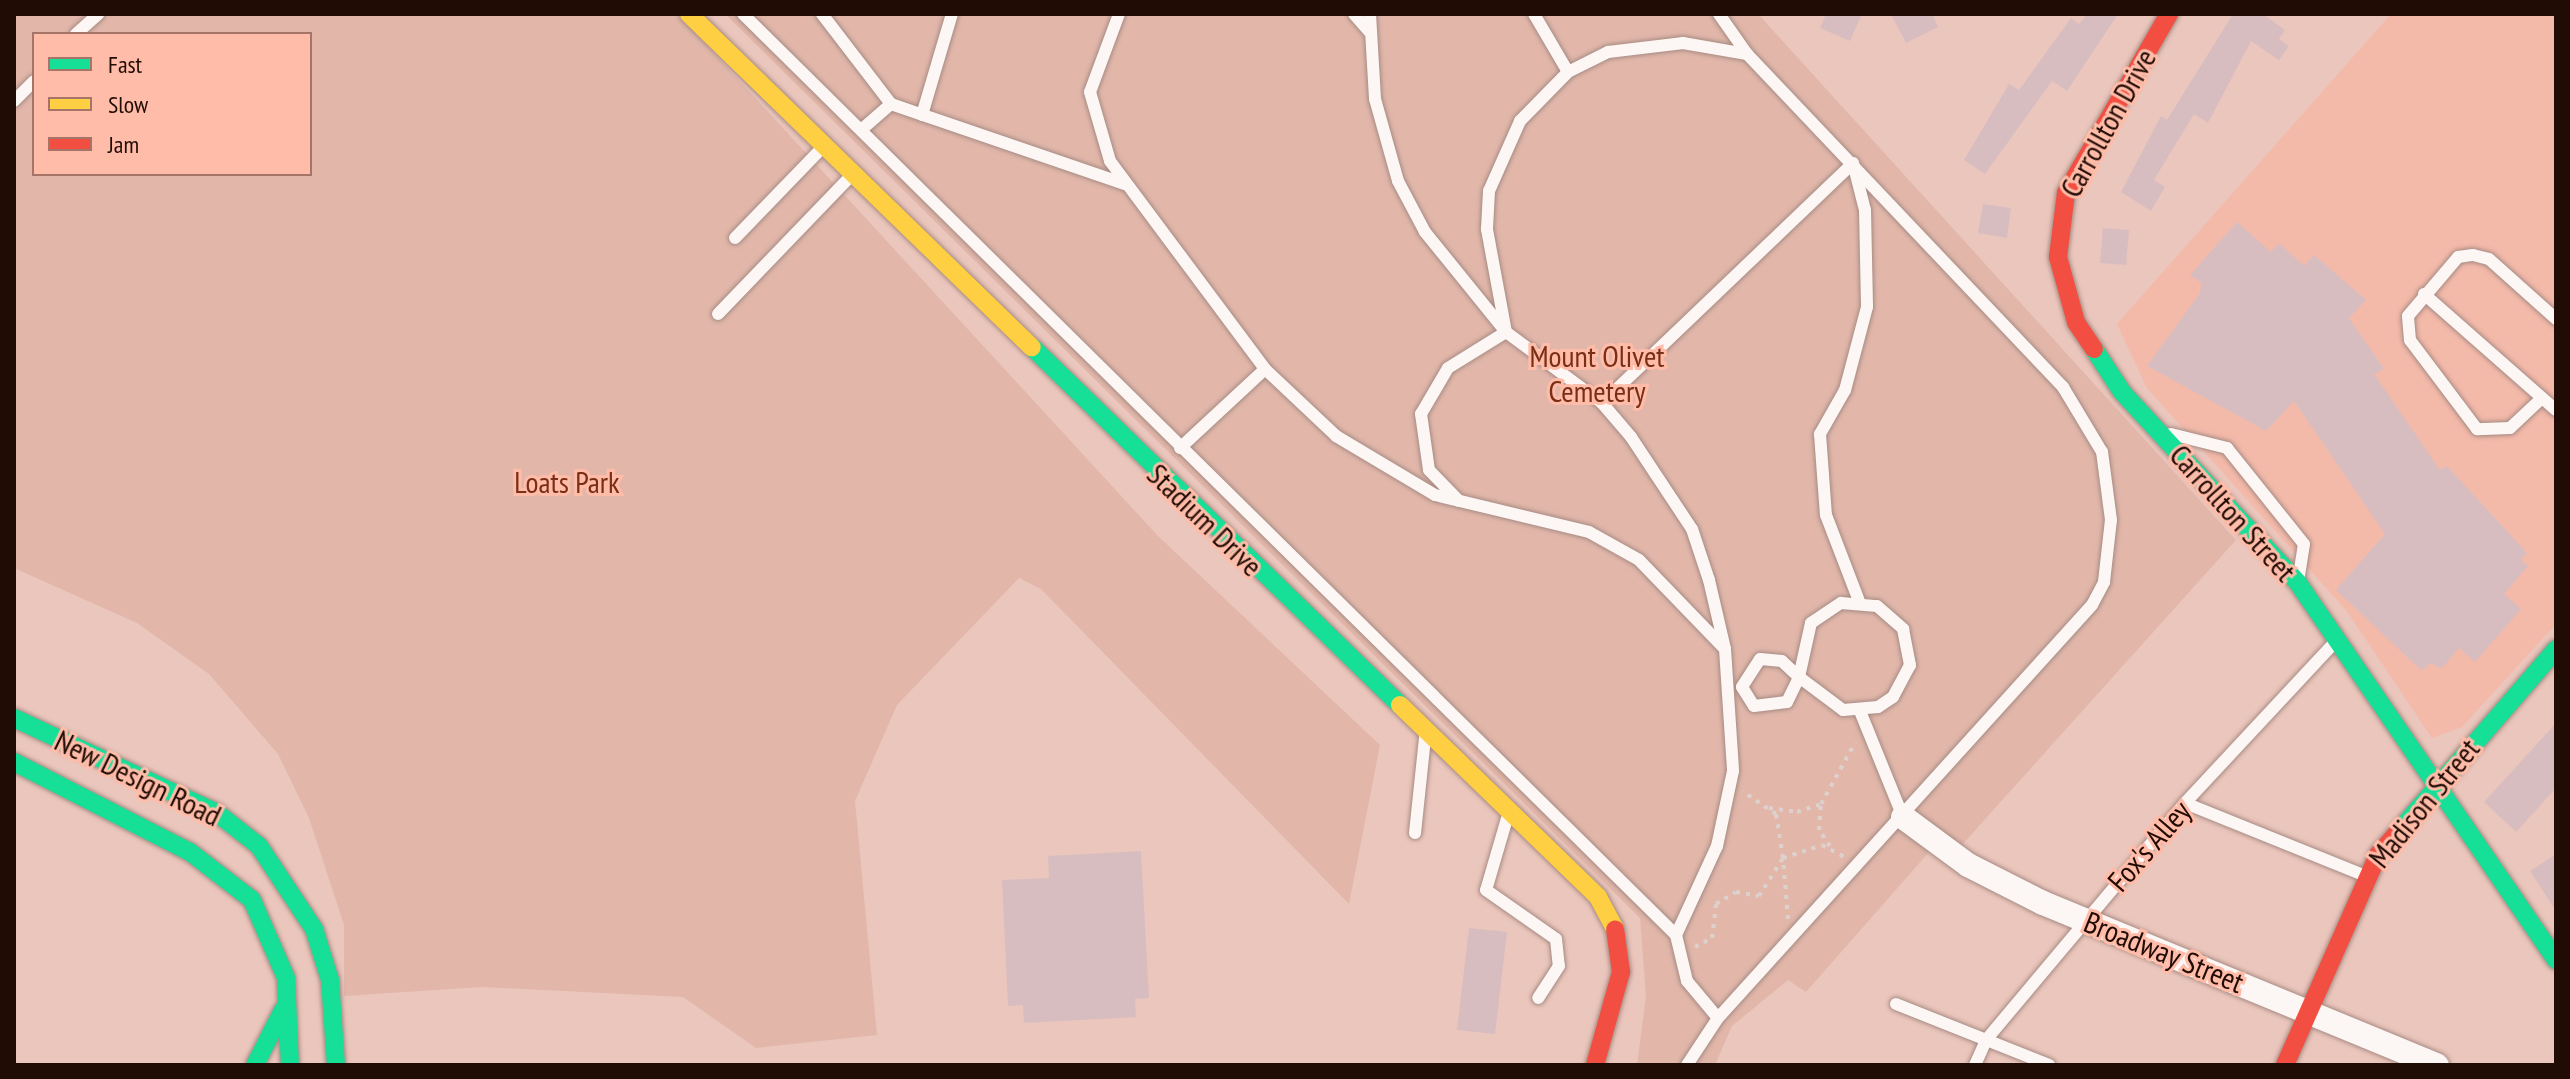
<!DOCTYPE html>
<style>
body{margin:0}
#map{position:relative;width:2570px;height:1079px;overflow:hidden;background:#ebc6bc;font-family:"PT Sans Narrow",sans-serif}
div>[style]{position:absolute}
.built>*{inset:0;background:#f3b9a9}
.green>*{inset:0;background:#e2b7aa}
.building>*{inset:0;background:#d8bdc0}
.path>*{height:4px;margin-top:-2px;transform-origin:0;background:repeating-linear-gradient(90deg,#ddd1cd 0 4px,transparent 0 10px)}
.roads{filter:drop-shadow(0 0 2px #a78b83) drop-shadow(0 0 2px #a78b83)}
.lane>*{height:12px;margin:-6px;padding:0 6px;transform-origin:6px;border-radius:6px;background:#fcf6f5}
.street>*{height:24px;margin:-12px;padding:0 12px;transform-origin:12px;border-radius:12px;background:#fcf6f5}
.fast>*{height:18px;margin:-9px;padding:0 9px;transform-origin:9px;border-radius:9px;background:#16e098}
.slow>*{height:18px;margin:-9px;padding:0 9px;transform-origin:9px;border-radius:9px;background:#ffcf43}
.jam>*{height:18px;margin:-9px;padding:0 9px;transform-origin:9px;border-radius:9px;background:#f24e42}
span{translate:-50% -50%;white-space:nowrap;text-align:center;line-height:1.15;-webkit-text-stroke:6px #ffbca8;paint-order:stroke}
.street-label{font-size:30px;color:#210b05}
.park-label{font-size:30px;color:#792e16}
.frame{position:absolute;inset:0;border:16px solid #210b05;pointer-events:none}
.legend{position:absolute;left:32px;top:32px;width:280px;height:144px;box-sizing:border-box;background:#ffbca8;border:2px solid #a67567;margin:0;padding:10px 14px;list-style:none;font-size:24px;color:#210b05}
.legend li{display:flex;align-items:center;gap:16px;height:40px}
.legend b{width:40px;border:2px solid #a67567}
</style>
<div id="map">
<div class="built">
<i style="clip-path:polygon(2391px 14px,2556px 14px,2556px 624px,2462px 727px,2432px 738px,2346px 610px,2147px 388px,2117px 324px)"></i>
</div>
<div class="green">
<i style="clip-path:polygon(evenodd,14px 14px,678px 14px,1158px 536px,1380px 745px,1349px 904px,1041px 589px,1019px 578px,897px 705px,855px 801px,877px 1035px,756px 1048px,683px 997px,481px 987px,344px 996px,344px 925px,309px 818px,278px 754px,209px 674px,137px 623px,14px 568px,14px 14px,34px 34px,310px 34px,310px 174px,34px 174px,34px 34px)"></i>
<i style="clip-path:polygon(725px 14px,1758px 14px,2236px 540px,1961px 846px,1937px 843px,1806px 992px,1788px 980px,1732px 1026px,1715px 1065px,1637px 1065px,1646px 996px,1640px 918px)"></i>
</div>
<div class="building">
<i style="clip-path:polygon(1826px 14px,1862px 14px,1850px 41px,1820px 28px)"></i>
<i style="clip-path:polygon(1891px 14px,1932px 14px,1938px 27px,1906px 43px)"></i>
<i style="clip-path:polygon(2087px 14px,2118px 14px,2067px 91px,2052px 81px,1985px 174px,1964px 160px,2009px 84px,2019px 90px,2071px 18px,2079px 24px)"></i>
<i style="clip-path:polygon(2233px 14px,2263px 14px,2285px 30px,2279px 39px,2289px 46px,2279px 60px,2251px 41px,2208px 123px,2194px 114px,2154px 180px,2165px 187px,2151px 211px,2121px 192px,2161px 116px,2167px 120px)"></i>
<i style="clip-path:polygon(1983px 204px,2011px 208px,2007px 238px,1978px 233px)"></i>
<i style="clip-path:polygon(2237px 222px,2271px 252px,2279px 243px,2304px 266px,2314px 255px,2366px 300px,2349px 318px,2384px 369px,2374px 374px,2440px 470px,2447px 466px,2527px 553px,2521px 560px,2528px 566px,2504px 594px,2521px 609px,2475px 662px,2459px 648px,2442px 668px,2430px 663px,2422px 671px,2336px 590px,2385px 534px,2294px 401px,2266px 431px,2147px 366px,2200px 293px,2201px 283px,2190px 275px)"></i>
<i style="clip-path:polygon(2103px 228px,2129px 230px,2126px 265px,2100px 263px)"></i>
<i style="clip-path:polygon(2556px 723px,2556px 788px,2516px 832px,2484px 802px)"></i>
<i style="clip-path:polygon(1141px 851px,1149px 998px,1135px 999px,1136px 1017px,1024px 1023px,1023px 1005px,1008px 1006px,1002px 880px,1049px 878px,1048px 856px)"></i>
<i style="clip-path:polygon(2556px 854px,2556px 911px,2530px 871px)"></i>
<i style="clip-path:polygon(1469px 928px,1507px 932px,1495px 1034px,1457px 1030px)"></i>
</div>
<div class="path">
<i style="left:1769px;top:808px;width:28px;rotate:8deg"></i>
<i style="left:1797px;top:812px;width:25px;rotate:-18deg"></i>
<i style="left:1830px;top:846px;width:19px;rotate:-125deg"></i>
<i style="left:1819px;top:830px;width:26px;rotate:-86deg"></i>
<i style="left:1821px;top:804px;width:70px;rotate:-60.9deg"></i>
<i style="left:1788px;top:919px;width:61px;rotate:-94.7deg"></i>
<i style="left:1783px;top:858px;width:41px;rotate:-18.4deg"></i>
<i style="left:1822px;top:845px;width:27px;rotate:28deg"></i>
<i style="left:1695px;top:947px;width:19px;rotate:-28deg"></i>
<i style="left:1712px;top:938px;width:34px;rotate:-83deg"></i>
<i style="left:1716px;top:904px;width:23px;rotate:-31deg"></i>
<i style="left:1736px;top:892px;width:23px;rotate:10deg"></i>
<i style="left:1759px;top:896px;width:45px;rotate:-57.7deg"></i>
<i style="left:1783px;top:858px;width:45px;rotate:-99deg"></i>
<i style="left:1776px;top:814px;width:40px;rotate:-146deg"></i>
</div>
<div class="roads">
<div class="lane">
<i style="left:743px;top:14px;width:1311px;rotate:44.63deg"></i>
<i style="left:1676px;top:935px;width:47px;rotate:76.6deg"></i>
<i style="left:1687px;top:981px;width:48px;rotate:50deg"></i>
<i style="left:822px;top:14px;width:113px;rotate:52.5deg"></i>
<i style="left:891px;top:104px;width:247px;rotate:18.9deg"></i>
<i style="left:1119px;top:14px;width:83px;rotate:110.4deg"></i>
<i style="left:1090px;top:92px;width:72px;rotate:73.8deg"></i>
<i style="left:1110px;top:161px;width:259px;rotate:53.3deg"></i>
<i style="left:1265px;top:369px;width:98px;rotate:43.3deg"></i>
<i style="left:1336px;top:436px;width:115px;rotate:30.8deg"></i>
<i style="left:1435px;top:495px;width:158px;rotate:13.5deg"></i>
<i style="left:1589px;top:532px;width:57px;rotate:29.2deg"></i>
<i style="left:1639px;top:560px;width:121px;rotate:46deg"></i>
<i style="left:1354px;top:14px;width:23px;rotate:49deg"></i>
<i style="left:1370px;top:14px;width:85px;rotate:86.6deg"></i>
<i style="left:1375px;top:99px;width:85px;rotate:74.3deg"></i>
<i style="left:1398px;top:181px;width:58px;rotate:62.1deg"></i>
<i style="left:1425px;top:232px;width:129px;rotate:51deg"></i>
<i style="left:1506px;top:332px;width:119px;rotate:36.5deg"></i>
<i style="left:1602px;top:403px;width:45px;rotate:49.5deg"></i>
<i style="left:1631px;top:437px;width:110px;rotate:56.5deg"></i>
<i style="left:1692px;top:529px;width:54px;rotate:71.6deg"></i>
<i style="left:1709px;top:580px;width:71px;rotate:76.9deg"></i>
<i style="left:1725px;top:649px;width:122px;rotate:86.2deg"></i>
<i style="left:1733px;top:771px;width:77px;rotate:102deg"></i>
<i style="left:1717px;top:846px;width:98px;rotate:114.7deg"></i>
<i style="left:1534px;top:14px;width:67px;rotate:59.6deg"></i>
<i style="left:76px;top:34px;width:30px;rotate:-42deg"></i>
<i style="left:14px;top:101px;width:28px;rotate:-45deg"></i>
<i style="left:922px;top:115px;width:105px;rotate:-73.5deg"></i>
<i style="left:861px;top:130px;width:40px;rotate:-41deg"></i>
<i style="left:735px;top:238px;width:124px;rotate:-46deg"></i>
<i style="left:2424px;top:294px;width:176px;rotate:41.3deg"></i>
<i style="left:718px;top:314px;width:190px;rotate:-46.1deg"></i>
<i style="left:2542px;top:398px;width:44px;rotate:136.8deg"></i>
<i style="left:2510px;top:428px;width:33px;rotate:178deg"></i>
<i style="left:2477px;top:429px;width:111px;rotate:-127deg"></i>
<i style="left:2410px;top:340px;width:24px;rotate:-95deg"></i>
<i style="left:2408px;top:316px;width:77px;rotate:-49.7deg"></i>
<i style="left:2458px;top:257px;width:15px;rotate:-8deg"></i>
<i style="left:2473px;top:255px;width:16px;rotate:14deg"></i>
<i style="left:2489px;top:259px;width:90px;rotate:41.8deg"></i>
<i style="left:1602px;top:403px;width:347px;rotate:-43.7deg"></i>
<i style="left:1853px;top:163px;width:49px;rotate:75.7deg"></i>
<i style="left:1865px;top:210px;width:97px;rotate:88.8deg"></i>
<i style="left:1867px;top:307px;width:86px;rotate:104.8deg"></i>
<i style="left:1845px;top:390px;width:51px;rotate:119.6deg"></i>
<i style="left:1820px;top:434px;width:81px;rotate:85.8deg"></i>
<i style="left:1826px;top:515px;width:92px;rotate:69deg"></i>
<i style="left:2171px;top:434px;width:58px;rotate:14deg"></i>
<i style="left:2227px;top:448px;width:123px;rotate:51.3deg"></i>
<i style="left:2304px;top:544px;width:32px;rotate:99deg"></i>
<i style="left:1180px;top:448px;width:116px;rotate:-42.9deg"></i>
<i style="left:1459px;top:501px;width:43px;rotate:-134.1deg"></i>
<i style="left:1429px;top:470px;width:57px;rotate:-98.1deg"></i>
<i style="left:1421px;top:414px;width:53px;rotate:-59.6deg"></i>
<i style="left:1448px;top:368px;width:68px;rotate:-31.8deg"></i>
<i style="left:1506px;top:332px;width:105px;rotate:-100.5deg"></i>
<i style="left:1487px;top:229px;width:38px;rotate:-87deg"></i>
<i style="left:1489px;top:191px;width:77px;rotate:-66.1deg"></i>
<i style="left:1520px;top:121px;width:69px;rotate:-45.6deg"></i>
<i style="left:1568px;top:72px;width:45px;rotate:-26.6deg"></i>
<i style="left:1608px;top:52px;width:76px;rotate:-6.8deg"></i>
<i style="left:1683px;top:43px;width:65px;rotate:9.8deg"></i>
<i style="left:1799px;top:677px;width:23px;rotate:-137deg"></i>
<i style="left:1782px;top:661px;width:22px;rotate:-175deg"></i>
<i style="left:1760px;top:659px;width:33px;rotate:123deg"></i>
<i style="left:1742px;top:687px;width:22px;rotate:58deg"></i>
<i style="left:1754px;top:706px;width:33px;rotate:-7deg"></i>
<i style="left:1787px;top:702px;width:28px;rotate:-64deg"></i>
<i style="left:1799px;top:677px;width:55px;rotate:-77.5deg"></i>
<i style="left:1811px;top:623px;width:36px;rotate:-34deg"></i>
<i style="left:1841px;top:603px;width:36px;rotate:5deg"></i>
<i style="left:1877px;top:606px;width:35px;rotate:41deg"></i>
<i style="left:1903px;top:629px;width:37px;rotate:79deg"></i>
<i style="left:1910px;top:665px;width:36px;rotate:118deg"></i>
<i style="left:1893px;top:697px;width:18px;rotate:146deg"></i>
<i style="left:1878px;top:707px;width:35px;rotate:175deg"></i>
<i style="left:1843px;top:710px;width:55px;rotate:-143.1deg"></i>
<i style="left:1860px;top:711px;width:114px;rotate:67.9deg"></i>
<i style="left:2185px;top:803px;width:195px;rotate:22deg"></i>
<i style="left:1508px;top:815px;width:78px;rotate:106.3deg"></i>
<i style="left:1486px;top:890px;width:85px;rotate:35deg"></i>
<i style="left:1556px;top:939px;width:27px;rotate:84deg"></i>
<i style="left:1559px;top:966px;width:38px;rotate:123deg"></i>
<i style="left:1415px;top:833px;width:96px;rotate:-84deg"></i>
<i style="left:1896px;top:1004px;width:165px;rotate:21.7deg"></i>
<i style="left:1687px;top:1065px;width:56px;rotate:-56.6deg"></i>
<i style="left:1718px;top:1018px;width:557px;rotate:-47.84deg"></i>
<i style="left:2092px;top:605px;width:26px;rotate:-62deg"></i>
<i style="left:2104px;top:582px;width:62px;rotate:-83.6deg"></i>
<i style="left:2111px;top:520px;width:69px;rotate:-97.5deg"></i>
<i style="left:2102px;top:452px;width:76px;rotate:-121deg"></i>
<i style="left:2063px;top:387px;width:459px;rotate:-133.5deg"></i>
<i style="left:1747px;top:54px;width:49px;rotate:-125deg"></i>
<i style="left:1975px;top:1065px;width:27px;rotate:-66deg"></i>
<i style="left:1986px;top:1040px;width:309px;rotate:-50deg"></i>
<i style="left:2185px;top:803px;width:220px;rotate:-47deg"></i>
</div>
<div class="street">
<i style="left:1903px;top:817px;width:81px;rotate:36.4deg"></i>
<i style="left:1968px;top:865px;width:84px;rotate:26.9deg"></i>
<i style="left:2043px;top:903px;width:426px;rotate:22.4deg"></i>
</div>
<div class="fast">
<i style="left:1032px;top:347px;width:513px;rotate:44.21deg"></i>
<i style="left:2094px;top:349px;width:51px;rotate:56.9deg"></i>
<i style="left:2122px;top:392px;width:260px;rotate:47.3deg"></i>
<i style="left:2298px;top:583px;width:457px;rotate:55.6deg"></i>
<i style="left:14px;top:718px;width:224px;rotate:25.1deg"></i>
<i style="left:217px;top:813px;width:53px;rotate:38.2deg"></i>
<i style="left:259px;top:846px;width:100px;rotate:56.5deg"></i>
<i style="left:314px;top:929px;width:53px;rotate:72.6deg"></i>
<i style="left:330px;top:980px;width:85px;rotate:86deg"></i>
<i style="left:14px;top:762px;width:198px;rotate:27.1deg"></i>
<i style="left:190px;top:852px;width:78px;rotate:37.7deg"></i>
<i style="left:252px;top:900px;width:85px;rotate:66.4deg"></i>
<i style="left:286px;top:978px;width:87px;rotate:87.4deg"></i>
<i style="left:2400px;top:830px;width:239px;rotate:-49.2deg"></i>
<i style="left:255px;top:1065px;width:62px;rotate:-63deg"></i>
</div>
<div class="slow">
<i style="left:689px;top:14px;width:478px;rotate:44.2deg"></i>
<i style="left:1400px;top:705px;width:276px;rotate:44.1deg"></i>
<i style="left:1598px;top:897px;width:36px;rotate:62deg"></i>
</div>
<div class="jam">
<i style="left:2094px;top:349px;width:32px;rotate:-124deg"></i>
<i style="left:2076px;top:322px;width:67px;rotate:-105.5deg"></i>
<i style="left:2058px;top:257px;width:64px;rotate:-82.9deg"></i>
<i style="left:2066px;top:193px;width:207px;rotate:-60.1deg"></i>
<i style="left:1595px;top:1065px;width:97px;rotate:-74.4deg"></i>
<i style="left:1621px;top:972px;width:43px;rotate:-97.9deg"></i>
<i style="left:2285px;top:1065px;width:230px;rotate:-66.1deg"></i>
<i style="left:2378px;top:855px;width:33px;rotate:-49deg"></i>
</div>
</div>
<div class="street-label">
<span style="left:2108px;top:123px;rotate:-61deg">Carrollton Drive</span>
<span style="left:2233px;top:513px;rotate:48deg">Carrollton Street</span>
<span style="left:1205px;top:520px;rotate:44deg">Stadium Drive</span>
<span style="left:138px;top:778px;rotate:26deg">New Design Road</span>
<span style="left:2424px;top:803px;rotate:-51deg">Madison Street</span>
<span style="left:2149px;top:846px;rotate:-49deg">Fox's Alley</span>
<span style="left:2164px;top:952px;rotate:22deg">Broadway Street</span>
</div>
<div class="park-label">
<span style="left:1597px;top:373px">Mount Olivet<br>Cemetery</span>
<span style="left:567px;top:482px">Loats Park</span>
</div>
<div class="frame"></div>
<ul class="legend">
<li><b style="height:10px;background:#16e098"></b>Fast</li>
<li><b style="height:10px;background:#ffcf43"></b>Slow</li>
<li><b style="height:10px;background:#f24e42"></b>Jam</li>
</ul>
</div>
